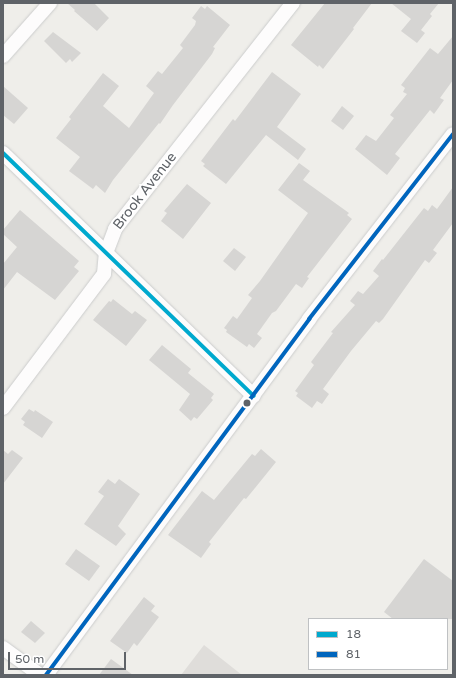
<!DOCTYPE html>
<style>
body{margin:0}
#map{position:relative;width:456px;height:678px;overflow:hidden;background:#efeeea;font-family:"Varela Round",sans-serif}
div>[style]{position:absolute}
.industrial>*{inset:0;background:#dfddda}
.building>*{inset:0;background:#d6d5d3}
.roads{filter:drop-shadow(0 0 1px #cbcccc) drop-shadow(0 0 1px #cbcccc)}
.street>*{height:14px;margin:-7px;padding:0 7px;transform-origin:7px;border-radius:7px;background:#fdfcfc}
.bus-1>*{height:4px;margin:-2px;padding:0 2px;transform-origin:2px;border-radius:2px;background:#00a9ce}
.bus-2>*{height:4px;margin:-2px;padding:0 2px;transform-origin:2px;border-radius:2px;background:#0065bd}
.dots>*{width:11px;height:11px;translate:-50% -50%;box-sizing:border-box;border:2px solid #fff;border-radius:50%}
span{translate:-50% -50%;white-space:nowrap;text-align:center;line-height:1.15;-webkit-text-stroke:4px #fff;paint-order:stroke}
.street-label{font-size:14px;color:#5f6368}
.frame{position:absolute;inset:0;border:4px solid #5f6368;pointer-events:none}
.legend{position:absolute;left:308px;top:618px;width:140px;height:52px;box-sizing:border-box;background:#fff;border:1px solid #bfc1c3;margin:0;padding:5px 7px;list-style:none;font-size:12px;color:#5f6368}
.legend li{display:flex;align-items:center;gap:8px;height:20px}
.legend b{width:20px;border:1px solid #bfc1c3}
.scale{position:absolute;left:8px;top:652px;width:118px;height:18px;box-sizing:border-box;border:2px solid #5f6368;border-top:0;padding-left:5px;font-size:12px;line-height:14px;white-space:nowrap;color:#5f6368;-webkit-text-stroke:3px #fff;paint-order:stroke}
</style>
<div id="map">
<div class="industrial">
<i style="clip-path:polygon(204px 645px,242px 675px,181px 675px)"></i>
</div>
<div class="building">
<i style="clip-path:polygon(67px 3px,94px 3px,109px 18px,97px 31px,74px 11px,75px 10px)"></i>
<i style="clip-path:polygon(325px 3px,372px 3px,353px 28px,354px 29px,323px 69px,319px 65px,318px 67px,291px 45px)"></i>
<i style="clip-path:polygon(391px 3px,439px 3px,430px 14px,432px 16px,421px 30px,425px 33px,417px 43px,401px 31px,411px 19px)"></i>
<i style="clip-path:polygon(201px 6px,205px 9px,207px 6px,230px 25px,213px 47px,215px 48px,212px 54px,173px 105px,160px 124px,159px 123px,113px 180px,105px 193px,96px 185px,93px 189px,69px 171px,80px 157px,56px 138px,71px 119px,69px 117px,103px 73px,119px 86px,103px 106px,129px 128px,154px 93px,146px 86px,158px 71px,162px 74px,183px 48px,180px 45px,195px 25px,196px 21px,192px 18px)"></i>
<i style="clip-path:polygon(53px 32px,81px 53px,72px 62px,70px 59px,66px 63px,44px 41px)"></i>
<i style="clip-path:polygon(453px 36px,453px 80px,440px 98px,444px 100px,434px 114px,430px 110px,395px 154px,400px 158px,387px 175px,355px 149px,366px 135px,376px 141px,394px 118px,390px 115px,407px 94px,403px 92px,405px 88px,401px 85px,430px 48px,438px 54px)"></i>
<i style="clip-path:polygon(272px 72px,301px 94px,277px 127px,306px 149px,298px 160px,266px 135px,226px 184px,203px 166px,205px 164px,201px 161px,233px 119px,235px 121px)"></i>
<i style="clip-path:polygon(3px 86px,28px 108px,14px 124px,3px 115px)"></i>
<i style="clip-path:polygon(342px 106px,354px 116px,343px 130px,331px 121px)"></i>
<i style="clip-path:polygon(299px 163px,310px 171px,303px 180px,349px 213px,347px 215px,352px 219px,307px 277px,309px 278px,302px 288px,296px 284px,276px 311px,272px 313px,257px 334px,262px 338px,254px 348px,249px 344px,247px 347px,226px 332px,227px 330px,224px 328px,233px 316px,237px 319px,252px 298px,248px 295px,260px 281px,308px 213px,278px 190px)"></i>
<i style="clip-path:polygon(187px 184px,211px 203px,183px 239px,161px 221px,167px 213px,164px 211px)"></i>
<i style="clip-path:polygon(453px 187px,453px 223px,433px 250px,437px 253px,429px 263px,425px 260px,383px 319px,379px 323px,376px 321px,351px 351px,323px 389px,329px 394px,322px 404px,317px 401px,312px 408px,296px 396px,298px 393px,295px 391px,314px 365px,311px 362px,333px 333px,331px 332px,355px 305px,350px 301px,358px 291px,363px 294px,379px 276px,373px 271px,382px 259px,383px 260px,424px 208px,428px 211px,432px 205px,437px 209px)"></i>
<i style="clip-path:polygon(20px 210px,79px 261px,74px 267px,79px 271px,55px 300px,17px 272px,3px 290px,3px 264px,17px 247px,3px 234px,3px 230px)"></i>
<i style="clip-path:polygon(234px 248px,246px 257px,235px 271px,223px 261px)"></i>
<i style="clip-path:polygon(113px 299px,132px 314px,135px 311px,147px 320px,126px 346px,93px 320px,109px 301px,111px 302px)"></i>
<i style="clip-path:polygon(162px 345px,191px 369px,188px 373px,214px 394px,211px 398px,213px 400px,197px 419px,194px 417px,191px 421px,179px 410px,190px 394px,149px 360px)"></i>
<i style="clip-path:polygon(29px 409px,34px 412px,35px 410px,53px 422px,42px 438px,23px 425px,25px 422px,21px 419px)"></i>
<i style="clip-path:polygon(261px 449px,276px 462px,246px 499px,244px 498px,209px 542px,211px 544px,201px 558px,168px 535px,202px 491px,214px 500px,252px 454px,255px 456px)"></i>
<i style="clip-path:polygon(3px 450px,8px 454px,12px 450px,23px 458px,3px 484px)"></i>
<i style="clip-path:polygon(108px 479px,115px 484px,119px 479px,140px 494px,118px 526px,126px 534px,116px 546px,84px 524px,104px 496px,98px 492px)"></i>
<i style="clip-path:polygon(76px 549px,100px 566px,89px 581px,65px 564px)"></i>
<i style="clip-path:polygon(424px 559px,453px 581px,453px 619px,393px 619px,384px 612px)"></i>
<i style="clip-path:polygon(144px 597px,155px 606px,151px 611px,159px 617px,137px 646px,134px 643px,127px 653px,110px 641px)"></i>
<i style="clip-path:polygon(31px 621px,45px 633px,35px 643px,21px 632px)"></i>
<i style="clip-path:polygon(111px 659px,133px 675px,99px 675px)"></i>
</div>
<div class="roads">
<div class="street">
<i style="left:3px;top:56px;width:71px;rotate:-48.4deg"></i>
<i style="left:3px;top:153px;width:349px;rotate:44.1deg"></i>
<i style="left:3px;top:408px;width:168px;rotate:-53deg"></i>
<i style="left:104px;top:274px;width:21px;rotate:-85deg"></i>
<i style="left:106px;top:253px;width:26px;rotate:-69deg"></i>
<i style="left:115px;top:229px;width:288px;rotate:-51.8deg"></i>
<i style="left:3px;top:648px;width:46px;rotate:36.1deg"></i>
<i style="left:46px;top:675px;width:443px;rotate:-53.5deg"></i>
<i style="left:309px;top:319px;width:234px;rotate:-52.1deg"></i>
</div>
</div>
<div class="bus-1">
<i style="left:3px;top:153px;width:349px;rotate:44.1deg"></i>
</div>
<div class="bus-2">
<i style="left:46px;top:675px;width:443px;rotate:-53.5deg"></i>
<i style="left:309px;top:319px;width:234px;rotate:-52.1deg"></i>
</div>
<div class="dots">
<i style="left:247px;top:403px;background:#5f6368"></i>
</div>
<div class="street-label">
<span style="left:145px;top:191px;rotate:-52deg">Brook Avenue</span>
</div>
<div class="frame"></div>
<ul class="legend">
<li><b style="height:5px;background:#00a9ce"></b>18</li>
<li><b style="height:5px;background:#0065bd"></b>81</li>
</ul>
<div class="scale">50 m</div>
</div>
